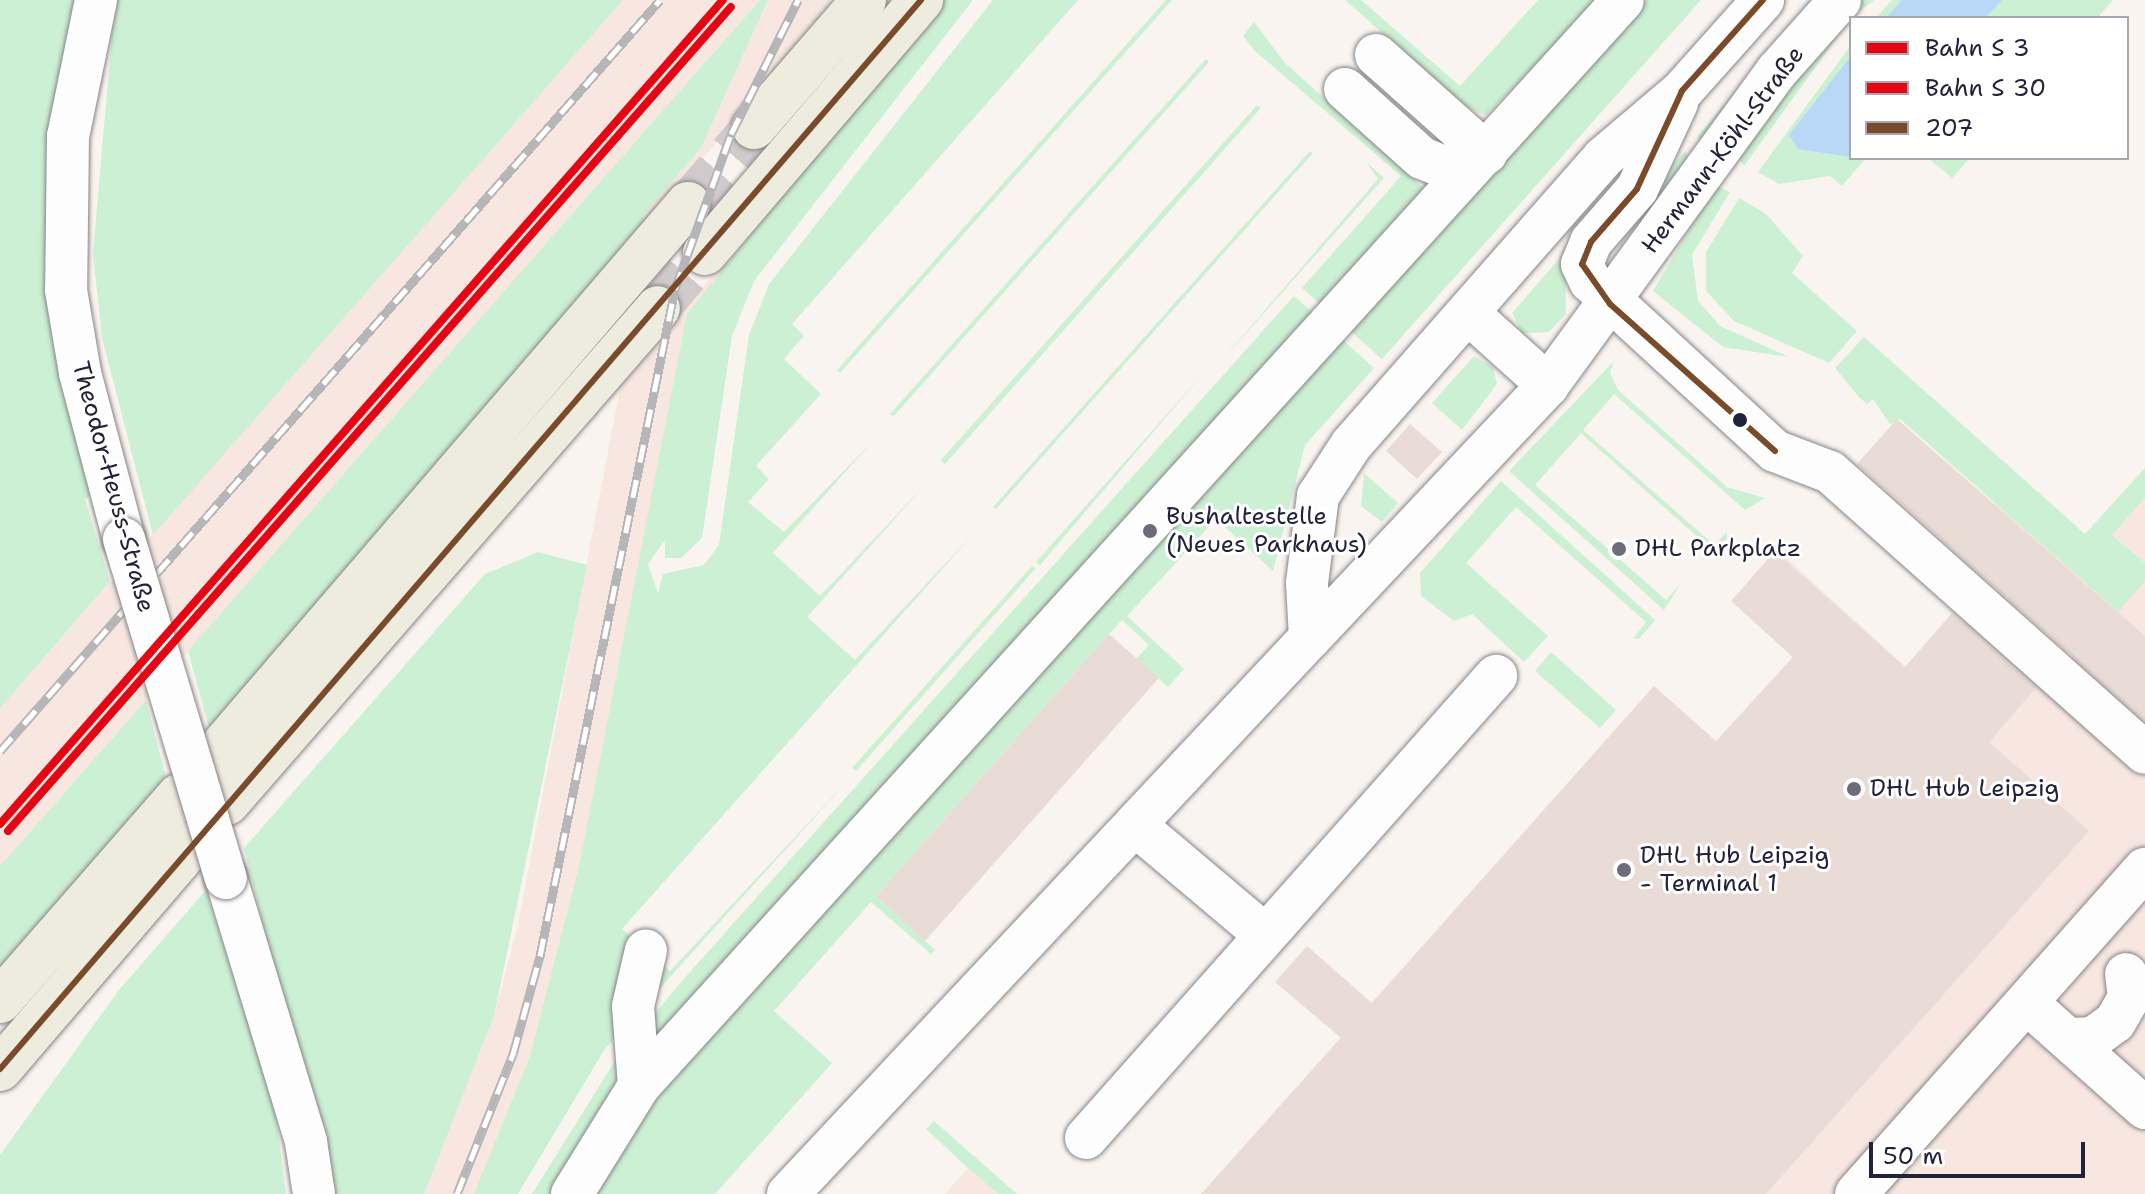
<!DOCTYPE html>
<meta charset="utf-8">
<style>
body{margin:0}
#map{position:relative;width:2145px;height:1194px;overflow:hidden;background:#faf4f0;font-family:"Shantell Sans",sans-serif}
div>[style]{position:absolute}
.built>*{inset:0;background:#f7e7e0}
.green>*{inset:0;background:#cbf0d3}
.water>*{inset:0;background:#b9d7f6}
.building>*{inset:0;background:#e9dcd6}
.major-tunnel>*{height:44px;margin-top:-22px;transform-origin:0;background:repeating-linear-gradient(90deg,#cfcacc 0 44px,transparent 0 66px)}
.roads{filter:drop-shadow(0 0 2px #888588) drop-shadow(0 0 2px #888588)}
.minor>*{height:42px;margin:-21px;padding:0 21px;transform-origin:21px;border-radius:21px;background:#fefdfd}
.major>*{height:44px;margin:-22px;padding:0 22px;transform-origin:22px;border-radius:22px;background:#eeecdf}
.rail>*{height:9px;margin-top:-4.5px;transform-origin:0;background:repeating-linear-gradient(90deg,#fff 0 18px,#b6b5b8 0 36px);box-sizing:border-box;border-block:2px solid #b6b5b8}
.bridges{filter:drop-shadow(0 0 2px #888588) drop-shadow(0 0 2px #888588)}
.minor-bridge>*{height:42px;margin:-21px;padding:0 21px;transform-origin:21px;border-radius:21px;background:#fefdfd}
.bus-1>*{height:6px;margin:-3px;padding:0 3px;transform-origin:3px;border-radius:3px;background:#7a4b2a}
.rail-1>*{height:8px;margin:-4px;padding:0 4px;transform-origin:4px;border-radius:4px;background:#e30614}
.rail-2>*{height:8px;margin:-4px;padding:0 4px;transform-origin:4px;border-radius:4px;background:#e30614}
.dots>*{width:22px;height:22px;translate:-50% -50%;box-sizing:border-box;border:4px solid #fff;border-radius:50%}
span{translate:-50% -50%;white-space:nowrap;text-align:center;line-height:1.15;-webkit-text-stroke:6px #fff;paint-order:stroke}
.street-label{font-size:24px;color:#22223b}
.poi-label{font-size:24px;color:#22223b}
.left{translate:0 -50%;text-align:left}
.legend{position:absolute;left:1849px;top:16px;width:280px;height:144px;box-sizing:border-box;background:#fff;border:2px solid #a7a7b1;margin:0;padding:10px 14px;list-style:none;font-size:24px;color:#22223b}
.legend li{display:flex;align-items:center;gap:16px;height:40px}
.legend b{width:40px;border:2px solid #a7a7b1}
.scale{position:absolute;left:1869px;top:1142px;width:216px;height:36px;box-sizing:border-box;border:4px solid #22223b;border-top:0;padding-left:10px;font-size:24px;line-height:28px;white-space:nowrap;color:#22223b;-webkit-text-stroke:6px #fff;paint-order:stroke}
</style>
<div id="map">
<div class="built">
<i style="clip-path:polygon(623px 0,760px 0,0 866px,0 708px)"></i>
<i style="clip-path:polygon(768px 0,830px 0,825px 16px,648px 222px,642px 216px,701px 148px)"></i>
<i style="clip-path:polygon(747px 235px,707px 290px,674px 420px,591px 865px,486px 1194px,424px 1194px,494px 1016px,517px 929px,621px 383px)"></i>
<i style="clip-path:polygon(2145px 498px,2145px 563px,2112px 535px)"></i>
<i style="clip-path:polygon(1996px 503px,2117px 612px,2145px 581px,2145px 1194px,1201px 1194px,1654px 686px,1721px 746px,1797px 661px,1731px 601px,1777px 549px,1920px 680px,1922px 648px,1957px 608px,2045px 692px,2075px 659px,1953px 551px)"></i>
<i style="clip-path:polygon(968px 1168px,998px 1194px,945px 1194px)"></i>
</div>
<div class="green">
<i style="clip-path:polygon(0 0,74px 0,46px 156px,47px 295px,91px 495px,85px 499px,110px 582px,0 708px)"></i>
<i style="clip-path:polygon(115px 0,623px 0,153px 535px,102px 338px,93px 254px)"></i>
<i style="clip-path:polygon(760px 0,768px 0,701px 148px,642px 216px,648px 222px,211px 735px,188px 651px)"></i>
<i style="clip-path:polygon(939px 0,973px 0,754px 281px,732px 336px,702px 538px,681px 558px,665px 558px,665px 540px,648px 564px,658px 594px,663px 574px,704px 565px,719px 545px,749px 335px,769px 284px,993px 0,1078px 0,792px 324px,804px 336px,784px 359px,821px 394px,756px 466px,769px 479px,748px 502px,784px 532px,873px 441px,773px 553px,820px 596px,925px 485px,807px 617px,855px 660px,976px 531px,622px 929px,670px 971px,852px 776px,604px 1050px,518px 1194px,474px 1194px,530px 1056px,579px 867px,687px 314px)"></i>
<i style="clip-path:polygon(1166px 0,1172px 0,840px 373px,837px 370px)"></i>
<i style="clip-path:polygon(1345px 0,1361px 0,1460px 86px,1538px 0,1599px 0,1486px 115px,1467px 108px)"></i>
<i style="clip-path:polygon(1646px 0,1701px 0,1382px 359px,1302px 288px,1401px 176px,1255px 51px,1243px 36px,1254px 22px,1284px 62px,1439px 202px,1469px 199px)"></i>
<i style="clip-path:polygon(1810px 0,1823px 0,1707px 143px,1697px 137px)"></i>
<i style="clip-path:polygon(1857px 0,1874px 0,1851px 18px,1744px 166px,1736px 154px)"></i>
<i style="clip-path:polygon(1892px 0,2113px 0,2097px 18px,1876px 18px)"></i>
<i style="clip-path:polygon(1851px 45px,1851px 158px,1866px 158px,1842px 186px,1830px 176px,1779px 184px,1758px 172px)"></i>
<i style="clip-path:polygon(1206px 59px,1209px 62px,893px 417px,890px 414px)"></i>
<i style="clip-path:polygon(1257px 105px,1261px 108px,945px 464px,941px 460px)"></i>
<i style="clip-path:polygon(1310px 151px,1313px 153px,996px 509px,993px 507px)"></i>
<i style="clip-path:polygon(1685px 151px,1691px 164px,1607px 256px,1601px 246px)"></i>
<i style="clip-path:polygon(1928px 158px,1970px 158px,1952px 178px)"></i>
<i style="clip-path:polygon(1366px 162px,1384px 178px,1215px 368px,1378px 179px)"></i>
<i style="clip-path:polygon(1715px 185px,1730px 192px,1692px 255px,1698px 301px,1720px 326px,1789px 357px,1723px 347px,1653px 291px)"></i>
<i style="clip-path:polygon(1739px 198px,1766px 214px,1803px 256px,1792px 273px,1857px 331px,1829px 363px,1734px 321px,1706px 291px,1706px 252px)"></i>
<i style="clip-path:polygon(1565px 252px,1566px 314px,1549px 332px,1522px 333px,1512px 313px)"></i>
<i style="clip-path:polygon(1294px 296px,1374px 368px,1305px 445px,1273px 571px,1216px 519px,1127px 616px,1184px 669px,1168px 687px,1136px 659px,1149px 645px,1122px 620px,1109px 634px,876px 896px,935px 950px,931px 954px,871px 902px,774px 1011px,832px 1063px,715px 1194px,532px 1194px,615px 1061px,681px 982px)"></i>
<i style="clip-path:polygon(1864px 337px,2085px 534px,2145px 468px,2145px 498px,2112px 535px,2145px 563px,2145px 581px,2118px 612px,1900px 419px,1890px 424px,1873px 399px,1867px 404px,1859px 397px,1835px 368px)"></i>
<i style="clip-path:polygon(1474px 356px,1493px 367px,1497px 384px,1462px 430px,1432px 403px)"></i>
<i style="clip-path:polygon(1614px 361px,1610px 373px,1618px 390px,1727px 487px,1765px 498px,1745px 510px,1614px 394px,1583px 430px,1714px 545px,1727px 532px,1727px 539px,1700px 563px,1711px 549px,1581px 433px,1535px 485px,1666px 600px,1681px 583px,1664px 610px,1509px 471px)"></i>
<i style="clip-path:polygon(1207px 369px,1040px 565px,1036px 562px)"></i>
<i style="clip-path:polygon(1364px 473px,1398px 503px,1382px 522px,1361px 506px)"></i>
<i style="clip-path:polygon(1501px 481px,1655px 620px,1639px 639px,1633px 638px,1646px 622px,1516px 507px,1466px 563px,1548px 636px,1524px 662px,1472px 614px,1454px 621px,1421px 596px,1420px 573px)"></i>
<i style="clip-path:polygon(538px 552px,587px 565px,494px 1016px,424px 1194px,331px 1194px,244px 848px,485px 574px)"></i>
<i style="clip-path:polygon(1032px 566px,1035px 569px,856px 771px,852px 768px)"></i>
<i style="clip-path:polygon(1551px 652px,1616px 710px,1600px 728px,1535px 671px)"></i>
<i style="clip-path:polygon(146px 700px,168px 786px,0 977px,0 866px)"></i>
<i style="clip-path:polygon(206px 890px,275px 1108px,286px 1194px,0 1194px,0 1155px,119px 990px)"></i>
<i style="clip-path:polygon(934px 1121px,1017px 1194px,998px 1194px,968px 1168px,926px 1129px)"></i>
</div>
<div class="water">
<i style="clip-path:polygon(1902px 0,2002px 0,1985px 18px,1886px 18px)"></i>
<i style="clip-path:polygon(1851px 56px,1851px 157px,1798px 149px,1789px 135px)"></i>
</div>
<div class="building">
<i style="clip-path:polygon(1897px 419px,2145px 636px,2145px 721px,1857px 464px)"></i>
<i style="clip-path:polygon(1410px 424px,1442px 452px,1417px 479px,1386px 451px)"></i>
<i style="clip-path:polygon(1775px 551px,1905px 667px,1952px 613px,2036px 688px,1989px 742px,2089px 831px,1766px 1194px,1201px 1194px,1341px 1038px,1275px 982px,1307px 946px,1372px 1003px,1654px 686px,1716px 741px,1793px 657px,1731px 601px)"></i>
<i style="clip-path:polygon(1109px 634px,1159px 678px,925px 941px,876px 896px)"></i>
</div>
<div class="major-tunnel">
<i style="left:688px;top:204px;width:101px;rotate:-49.4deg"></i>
<i style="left:658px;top:308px;width:72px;rotate:-49.5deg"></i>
</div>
<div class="roads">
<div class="minor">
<i style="left:96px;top:0;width:139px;rotate:101.6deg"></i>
<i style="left:68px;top:136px;width:154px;rotate:90.7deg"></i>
<i style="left:66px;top:290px;width:84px;rotate:80.4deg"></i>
<i style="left:80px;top:373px;width:172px;rotate:75.2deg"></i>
<i style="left:1376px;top:55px;width:147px;rotate:41.7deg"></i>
<i style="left:1345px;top:89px;width:103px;rotate:41.9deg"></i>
<i style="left:1422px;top:158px;width:35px;rotate:22deg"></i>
<i style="left:1454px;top:171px;width:37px;rotate:-29deg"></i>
<i style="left:1677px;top:103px;width:95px;rotate:114.9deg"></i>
<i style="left:1637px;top:189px;width:70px;rotate:131deg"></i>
<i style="left:1591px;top:242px;width:24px;rotate:112deg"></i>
<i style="left:1582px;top:264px;width:19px;rotate:65deg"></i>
<i style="left:1590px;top:281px;width:251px;rotate:42.6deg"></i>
<i style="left:1775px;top:451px;width:59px;rotate:20.9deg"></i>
<i style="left:1830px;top:472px;width:422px;rotate:41.7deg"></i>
<i style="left:1468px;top:313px;width:108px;rotate:42deg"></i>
<i style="left:1310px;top:638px;width:347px;rotate:-46.7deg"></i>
<i style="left:1548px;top:385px;width:389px;rotate:-53.9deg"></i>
<i style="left:1777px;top:71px;width:95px;rotate:-48.4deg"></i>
<i style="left:1135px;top:825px;width:169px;rotate:40.2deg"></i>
<i style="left:226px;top:878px;width:276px;rotate:73.1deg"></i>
<i style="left:306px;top:1142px;width:53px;rotate:81.3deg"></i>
<i style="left:2027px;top:1003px;width:158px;rotate:41.7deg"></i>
<i style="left:2068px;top:1039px;width:25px;rotate:-2deg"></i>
<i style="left:2093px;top:1038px;width:27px;rotate:-36deg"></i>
<i style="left:2115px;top:1022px;width:28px;rotate:-60deg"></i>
<i style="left:2129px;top:998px;width:24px;rotate:-97deg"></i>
<i style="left:639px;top:1086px;width:80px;rotate:-94.3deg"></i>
<i style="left:633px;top:1006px;width:57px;rotate:-76.9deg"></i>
<i style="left:1086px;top:1138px;width:618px;rotate:-48.41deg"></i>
<i style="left:572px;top:1194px;width:127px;rotate:-58.2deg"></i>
<i style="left:639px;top:1086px;width:1465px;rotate:-47.82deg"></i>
<i style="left:788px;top:1194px;width:763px;rotate:-46.81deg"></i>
<i style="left:1310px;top:638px;width:55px;rotate:-93.1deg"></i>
<i style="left:1307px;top:583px;width:88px;rotate:-82.8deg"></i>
<i style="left:1318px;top:496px;width:61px;rotate:-57.1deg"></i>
<i style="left:1351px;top:445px;width:382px;rotate:-48.7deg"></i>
<i style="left:1603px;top:158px;width:104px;rotate:-40.3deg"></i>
<i style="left:1682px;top:91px;width:122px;rotate:-48.3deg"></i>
<i style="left:1856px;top:1194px;width:435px;rotate:-48.4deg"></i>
</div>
<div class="major">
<i style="left:754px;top:127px;width:168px;rotate:-49.1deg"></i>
<i style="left:705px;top:253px;width:333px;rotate:-49.5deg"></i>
<i style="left:213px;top:757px;width:729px;rotate:-49.34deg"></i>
<i style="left:227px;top:803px;width:656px;rotate:-48.95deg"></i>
<i style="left:0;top:1001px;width:272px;rotate:-48.9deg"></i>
<i style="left:0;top:1069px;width:298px;rotate:-49.4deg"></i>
</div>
</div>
<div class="rail">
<i style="left:157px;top:573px;width:762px;rotate:-48.72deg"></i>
<i style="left:0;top:751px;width:188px;rotate:-48.7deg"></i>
<i style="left:457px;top:1194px;width:151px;rotate:-68.2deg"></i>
<i style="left:513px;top:1054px;width:102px;rotate:-74.6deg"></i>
<i style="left:540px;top:956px;width:681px;rotate:-78.56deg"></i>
<i style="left:675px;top:289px;width:165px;rotate:-70.1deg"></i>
<i style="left:731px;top:134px;width:150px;rotate:-63.4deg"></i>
</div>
<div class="bridges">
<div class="minor-bridge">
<i style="left:124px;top:539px;width:354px;rotate:73.3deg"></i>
</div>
</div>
<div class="bus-1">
<i style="left:1763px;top:0;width:122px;rotate:131.7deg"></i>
<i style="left:1682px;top:91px;width:108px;rotate:114.7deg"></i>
<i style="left:1637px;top:189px;width:70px;rotate:131deg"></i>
<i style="left:1591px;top:242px;width:24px;rotate:112deg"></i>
<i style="left:1582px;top:264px;width:49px;rotate:55deg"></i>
<i style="left:1610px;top:304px;width:221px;rotate:41.7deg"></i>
<i style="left:0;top:1069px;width:1411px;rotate:-49.25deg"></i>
</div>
<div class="rail-1">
<i style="left:0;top:824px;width:1096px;rotate:-48.74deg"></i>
</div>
<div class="rail-2">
<i style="left:8px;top:831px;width:1096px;rotate:-48.74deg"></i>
</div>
<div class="dots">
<i style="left:1740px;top:420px;background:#22223b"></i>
<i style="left:1150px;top:531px;background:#6e6c7a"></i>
<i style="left:1619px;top:549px;background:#6e6c7a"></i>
<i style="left:1854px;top:789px;background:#6e6c7a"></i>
<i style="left:1624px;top:870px;background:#6e6c7a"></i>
</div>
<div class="street-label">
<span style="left:1723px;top:150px;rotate:-53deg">Hermann-Köhl-Straße</span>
<span style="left:113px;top:487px;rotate:75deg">Theodor-Heuss-Straße</span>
</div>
<div class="poi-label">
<span class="left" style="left:1166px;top:531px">Bushaltestelle<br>(Neues Parkhaus)</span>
<span class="left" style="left:1635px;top:549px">DHL Parkplatz</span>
<span class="left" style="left:1870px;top:789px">DHL Hub Leipzig</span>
<span class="left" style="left:1640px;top:870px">DHL Hub Leipzig<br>- Terminal 1</span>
</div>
<ul class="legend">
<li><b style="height:10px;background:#e30614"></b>Bahn S 3</li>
<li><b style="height:10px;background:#e30614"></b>Bahn S 30</li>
<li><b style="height:10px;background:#7a4b2a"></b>207</li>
</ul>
<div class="scale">50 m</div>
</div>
